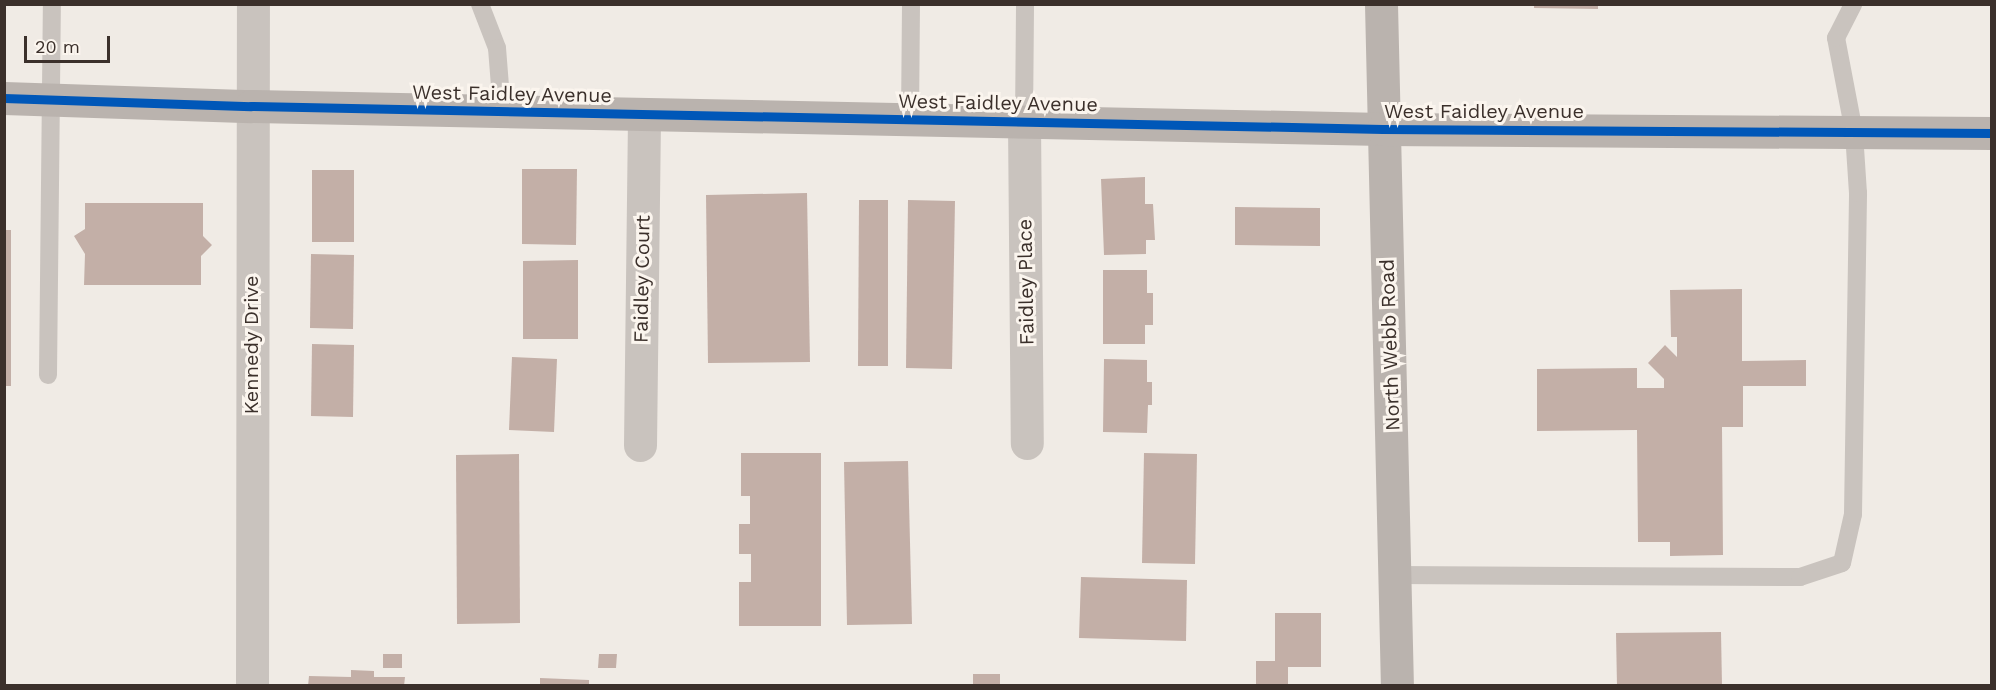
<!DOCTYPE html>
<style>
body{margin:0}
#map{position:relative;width:1996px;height:690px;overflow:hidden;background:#f0ebe5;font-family:"Work Sans",sans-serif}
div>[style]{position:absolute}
.building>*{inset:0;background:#c3afa7}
.lane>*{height:18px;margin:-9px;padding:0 9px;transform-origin:9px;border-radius:9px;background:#c9c3be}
.street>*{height:33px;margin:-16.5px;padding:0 16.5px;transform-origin:16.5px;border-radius:16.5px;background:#c9c3be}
.secondary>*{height:33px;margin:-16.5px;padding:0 16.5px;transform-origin:16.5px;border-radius:16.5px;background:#bab3ae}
.cycleway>*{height:9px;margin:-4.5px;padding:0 4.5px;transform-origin:4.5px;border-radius:4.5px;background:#0057b8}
span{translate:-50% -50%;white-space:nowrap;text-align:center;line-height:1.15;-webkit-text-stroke:6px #fbf5ee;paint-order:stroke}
.street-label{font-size:20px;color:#3b302b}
.frame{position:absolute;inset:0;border:6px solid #3b302b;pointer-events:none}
.scale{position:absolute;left:24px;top:36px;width:86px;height:27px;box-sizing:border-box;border:3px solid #3b302b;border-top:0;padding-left:8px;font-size:18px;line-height:21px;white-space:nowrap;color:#3b302b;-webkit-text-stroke:4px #fbf5ee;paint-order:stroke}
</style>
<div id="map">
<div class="building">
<i style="clip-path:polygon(1534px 4px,1598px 4px,1598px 9px,1534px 8px)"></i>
<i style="clip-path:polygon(522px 169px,577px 169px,576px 245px,522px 244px)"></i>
<i style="clip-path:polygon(312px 170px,354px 170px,354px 242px,312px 242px)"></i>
<i style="clip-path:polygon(1145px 177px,1145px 204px,1153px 204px,1155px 240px,1146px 240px,1146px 254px,1104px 255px,1101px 179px)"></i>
<i style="clip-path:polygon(807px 193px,810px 362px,708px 363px,706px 195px)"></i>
<i style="clip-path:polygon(859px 200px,888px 200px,888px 366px,858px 366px)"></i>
<i style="clip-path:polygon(908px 200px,955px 201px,952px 369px,906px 368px)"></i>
<i style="clip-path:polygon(85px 203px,203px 203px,203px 236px,212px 245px,201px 256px,201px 285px,84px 285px,85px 254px,74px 236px,85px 229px)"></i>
<i style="clip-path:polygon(1235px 207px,1320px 208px,1320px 246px,1235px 245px)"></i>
<i style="clip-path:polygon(4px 230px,11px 230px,11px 386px,4px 386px)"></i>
<i style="clip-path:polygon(311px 254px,354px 255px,353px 329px,310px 328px)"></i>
<i style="clip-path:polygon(578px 260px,578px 339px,523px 339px,523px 261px)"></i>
<i style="clip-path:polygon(1103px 270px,1147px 270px,1147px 293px,1153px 293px,1153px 325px,1145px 325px,1145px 344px,1103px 344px)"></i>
<i style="clip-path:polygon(1742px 289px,1742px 361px,1806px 360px,1806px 386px,1743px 386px,1743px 427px,1722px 427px,1723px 555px,1670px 556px,1670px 542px,1638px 542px,1637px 430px,1537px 431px,1537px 369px,1637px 368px,1637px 388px,1664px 388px,1664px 379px,1648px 363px,1665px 345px,1677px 357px,1677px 337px,1671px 337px,1670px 290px)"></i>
<i style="clip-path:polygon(312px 344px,354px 345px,353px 417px,311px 416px)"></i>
<i style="clip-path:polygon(512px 357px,557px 359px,554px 432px,509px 430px)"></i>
<i style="clip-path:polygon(1104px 359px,1147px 360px,1147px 382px,1152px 382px,1152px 405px,1148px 405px,1147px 433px,1103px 432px)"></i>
<i style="clip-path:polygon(741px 453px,821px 453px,821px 626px,739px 626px,739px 582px,751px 582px,751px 554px,739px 554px,739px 524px,750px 524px,750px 496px,741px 496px)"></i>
<i style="clip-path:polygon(1144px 453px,1197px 454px,1195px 564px,1142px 563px)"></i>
<i style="clip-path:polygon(519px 454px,520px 623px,457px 624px,456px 455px)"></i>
<i style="clip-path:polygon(908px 461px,912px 624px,847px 625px,844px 462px)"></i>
<i style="clip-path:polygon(1081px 577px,1187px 580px,1186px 641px,1079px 638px)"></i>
<i style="clip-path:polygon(1275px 613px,1321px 613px,1321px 667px,1288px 667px,1288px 686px,1256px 686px,1256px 661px,1275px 661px)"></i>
<i style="clip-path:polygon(1721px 632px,1722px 686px,1617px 686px,1616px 633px)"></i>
<i style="clip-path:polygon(383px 654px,402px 654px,402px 668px,383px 668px)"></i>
<i style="clip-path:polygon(599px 654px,617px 654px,616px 668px,598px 668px)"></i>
<i style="clip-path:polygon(351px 670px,374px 671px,374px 677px,405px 677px,404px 686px,308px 686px,309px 676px,351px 677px)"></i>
<i style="clip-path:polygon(973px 674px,1000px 674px,1000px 686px,973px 686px)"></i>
<i style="clip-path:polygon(540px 678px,589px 680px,589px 686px,540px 686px)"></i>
</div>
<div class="lane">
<i style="left:480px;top:4px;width:47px;rotate:68.9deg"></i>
<i style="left:497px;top:48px;width:63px;rotate:85.5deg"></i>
<i style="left:910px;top:119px;width:115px;rotate:-89.5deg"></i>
<i style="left:1024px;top:122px;width:118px;rotate:-89.5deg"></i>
<i style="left:48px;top:375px;width:371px;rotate:-89.4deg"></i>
<i style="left:1396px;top:575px;width:404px;rotate:0.3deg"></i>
<i style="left:1800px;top:577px;width:44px;rotate:-18.4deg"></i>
<i style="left:1842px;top:563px;width:50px;rotate:-77.3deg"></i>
<i style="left:1853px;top:514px;width:321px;rotate:-89.1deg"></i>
<i style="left:1858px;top:193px;width:61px;rotate:-93.8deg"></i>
<i style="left:1854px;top:132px;width:96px;rotate:-100.8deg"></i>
<i style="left:1836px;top:38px;width:38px;rotate:-63deg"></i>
</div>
<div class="street">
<i style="left:1024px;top:122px;width:321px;rotate:89.5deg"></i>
<i style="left:640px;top:445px;width:331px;rotate:-89.3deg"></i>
<i style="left:252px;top:686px;width:682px;rotate:-89.92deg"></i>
</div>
<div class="secondary">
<i style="left:1381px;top:4px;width:682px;rotate:88.66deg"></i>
<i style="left:4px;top:98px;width:247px;rotate:1.9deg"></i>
<i style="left:251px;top:106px;width:1132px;rotate:1.16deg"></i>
<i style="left:1383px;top:129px;width:609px;rotate:0.38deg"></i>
</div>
<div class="cycleway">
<i style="left:4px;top:98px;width:247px;rotate:1.9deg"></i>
<i style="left:251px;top:106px;width:1132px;rotate:1.16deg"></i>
<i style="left:1383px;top:129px;width:609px;rotate:0.38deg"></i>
</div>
<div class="street-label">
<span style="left:512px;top:94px;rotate:1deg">West Faidley Avenue</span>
<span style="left:998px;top:103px;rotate:1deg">West Faidley Avenue</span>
<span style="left:1484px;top:111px">West Faidley Avenue</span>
<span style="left:642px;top:279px;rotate:-89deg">Faidley Court</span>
<span style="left:1026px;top:282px;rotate:-91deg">Faidley Place</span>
<span style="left:251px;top:345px;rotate:-90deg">Kennedy Drive</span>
<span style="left:1390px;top:345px;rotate:-92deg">North Webb Road</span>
</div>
<div class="frame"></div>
<div class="scale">20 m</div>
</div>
